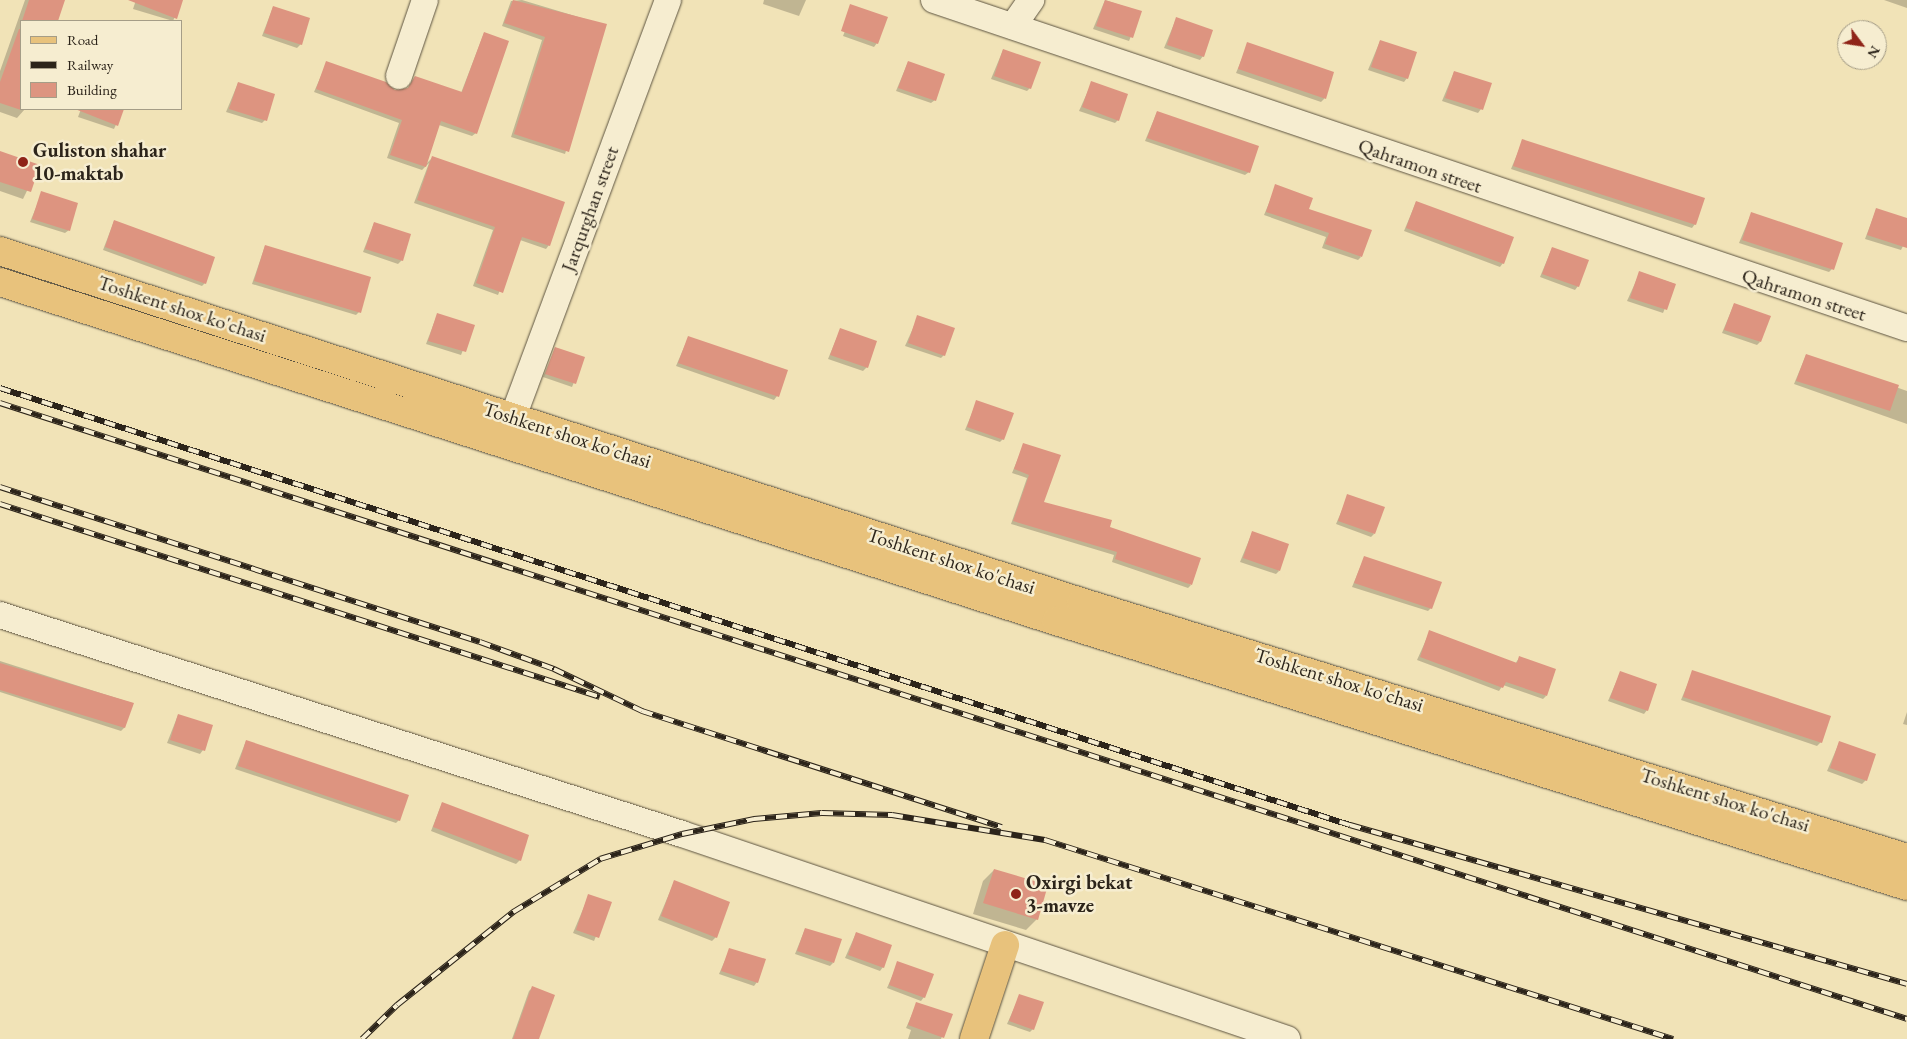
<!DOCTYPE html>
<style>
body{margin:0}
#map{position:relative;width:1907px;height:1039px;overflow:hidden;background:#f1e3b7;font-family:"EB Garamond",serif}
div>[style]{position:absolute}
.shadow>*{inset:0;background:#0003}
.building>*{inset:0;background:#dd9480}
.roads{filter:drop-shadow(0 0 1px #5d5441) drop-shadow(0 0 1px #5d5441)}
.minor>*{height:26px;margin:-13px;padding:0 13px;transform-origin:13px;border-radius:13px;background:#f6edd0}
.major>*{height:28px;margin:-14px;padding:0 14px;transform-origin:14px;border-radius:14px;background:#e8c27c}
.highway>*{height:28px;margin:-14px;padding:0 14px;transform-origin:14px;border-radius:14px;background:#e8c27c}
.rail>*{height:5.5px;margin-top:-2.75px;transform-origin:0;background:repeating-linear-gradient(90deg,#f6edd0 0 11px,#2c241a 0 22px);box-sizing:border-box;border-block:1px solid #2c241a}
.dots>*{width:14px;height:14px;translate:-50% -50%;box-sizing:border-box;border:2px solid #f6edd0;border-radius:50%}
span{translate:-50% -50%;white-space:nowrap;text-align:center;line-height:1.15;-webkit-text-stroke:5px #f6edd0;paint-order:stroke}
.poi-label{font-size:20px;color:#2c241a;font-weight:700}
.left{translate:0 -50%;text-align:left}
.street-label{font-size:20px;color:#2c241a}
.legend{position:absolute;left:20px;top:20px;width:162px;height:90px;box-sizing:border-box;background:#f6edd0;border:1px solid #a59d87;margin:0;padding:6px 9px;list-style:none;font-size:15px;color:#2c241a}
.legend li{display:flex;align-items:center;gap:10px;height:25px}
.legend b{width:25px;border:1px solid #a59d87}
.north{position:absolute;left:1837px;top:20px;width:50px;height:50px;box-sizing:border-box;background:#f6edd0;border:1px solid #a59d87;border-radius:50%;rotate:121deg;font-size:14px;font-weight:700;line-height:20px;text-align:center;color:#2c241a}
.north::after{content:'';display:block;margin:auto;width:18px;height:22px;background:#8f2418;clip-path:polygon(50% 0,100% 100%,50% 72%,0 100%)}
</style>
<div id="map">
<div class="shadow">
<i style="clip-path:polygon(25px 0,64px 0,56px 21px,21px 21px,21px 109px,25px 109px,17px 118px,0 112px,0 71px)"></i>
<i style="clip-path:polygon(136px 0,182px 0,173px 21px,133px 9px)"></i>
<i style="clip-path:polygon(522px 0,605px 25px,565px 154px,511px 137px,542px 40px,502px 26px,511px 1px)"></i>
<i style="clip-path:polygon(764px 0,806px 0,799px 16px,763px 4px)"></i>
<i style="clip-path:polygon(1105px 0,1141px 12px,1129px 41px,1093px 29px)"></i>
<i style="clip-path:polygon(1884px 0,1907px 0,1907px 8px)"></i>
<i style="clip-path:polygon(273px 7px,301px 44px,297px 48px,262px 36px)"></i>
<i style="clip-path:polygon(853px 11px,877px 43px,874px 47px,843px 36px)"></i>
<i style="clip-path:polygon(1176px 19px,1203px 56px,1200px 60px,1164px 48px)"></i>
<i style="clip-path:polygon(484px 33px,476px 133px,472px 136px,439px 125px,426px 164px,433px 157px,549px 245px,546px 249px,520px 240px,498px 295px,473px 286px,493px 230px,414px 203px,429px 163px,422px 170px,387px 158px,399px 123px,314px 92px,327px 62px,394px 92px,407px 89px,415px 77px,461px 93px)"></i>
<i style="clip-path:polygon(1380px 41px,1407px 78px,1404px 82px,1368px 70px)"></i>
<i style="clip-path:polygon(1248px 44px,1333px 73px,1324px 99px,1321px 102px,1236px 73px)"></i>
<i style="clip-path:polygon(1003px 50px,1030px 88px,1027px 91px,991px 79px)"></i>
<i style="clip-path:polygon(908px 62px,935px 100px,931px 103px,896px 91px)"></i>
<i style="clip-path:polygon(1454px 72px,1481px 109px,1478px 113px,1442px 101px)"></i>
<i style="clip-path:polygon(1092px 82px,1118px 120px,1115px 123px,1079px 111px)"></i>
<i style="clip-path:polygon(238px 83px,265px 120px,262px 123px,226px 112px)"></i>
<i style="clip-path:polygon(81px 109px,123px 109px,114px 129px,78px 117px)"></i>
<i style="clip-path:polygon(1157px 112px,1249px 172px,1245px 175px,1145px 141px)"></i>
<i style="clip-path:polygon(1523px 140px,1695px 224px,1692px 228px,1511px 169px)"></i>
<i style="clip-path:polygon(0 152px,39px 166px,23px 199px,0 191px)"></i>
<i style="clip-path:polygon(1276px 186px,1307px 209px,1361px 257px,1358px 260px,1322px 248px,1326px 237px,1264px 215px)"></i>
<i style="clip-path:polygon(42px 193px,69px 230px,65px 233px,30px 222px)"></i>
<i style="clip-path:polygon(1416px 202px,1503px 263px,1500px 267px,1404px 231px)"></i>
<i style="clip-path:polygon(1876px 210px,1907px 219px,1907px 238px,1901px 250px,1865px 239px)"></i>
<i style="clip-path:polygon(1751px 214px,1832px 269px,1829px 272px,1739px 243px)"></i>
<i style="clip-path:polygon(114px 221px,205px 283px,202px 286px,103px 250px)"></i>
<i style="clip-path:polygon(374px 223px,402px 260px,398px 264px,363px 252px)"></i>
<i style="clip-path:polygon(265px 246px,359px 312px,356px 315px,252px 284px)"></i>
<i style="clip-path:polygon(1552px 248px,1578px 286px,1575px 290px,1540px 277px)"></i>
<i style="clip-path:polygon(1640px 272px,1675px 284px,1663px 313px,1627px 301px)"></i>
<i style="clip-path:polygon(1734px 304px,1760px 342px,1757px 345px,1722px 333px)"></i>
<i style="clip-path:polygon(437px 315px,473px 326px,461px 355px,426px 344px)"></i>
<i style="clip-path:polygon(918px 317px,944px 355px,941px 358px,905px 346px)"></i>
<i style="clip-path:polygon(840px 330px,867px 367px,863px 371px,828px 359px)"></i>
<i style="clip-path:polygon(688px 338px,786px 371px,777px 396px,774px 400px,676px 366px)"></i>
<i style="clip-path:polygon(555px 348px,584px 358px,572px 387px,543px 377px)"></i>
<i style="clip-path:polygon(1806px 355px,1907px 391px,1907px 424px,1794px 384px)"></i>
<i style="clip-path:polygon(977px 401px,1003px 439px,1000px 442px,965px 430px)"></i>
<i style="clip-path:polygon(1024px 444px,1043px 503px,1108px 527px,1191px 585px,1188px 588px,1112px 562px,1114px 555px,1011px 524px,1027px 478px,1012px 473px)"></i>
<i style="clip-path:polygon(1348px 496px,1374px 534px,1371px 537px,1336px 524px)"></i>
<i style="clip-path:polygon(1252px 533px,1279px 571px,1276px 574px,1240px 562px)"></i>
<i style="clip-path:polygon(1364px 558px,1431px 608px,1428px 611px,1352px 587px)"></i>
<i style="clip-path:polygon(1430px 631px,1515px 664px,1519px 658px,1546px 696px,1543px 699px,1503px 685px,1499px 691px,1417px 660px)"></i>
<i style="clip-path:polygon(0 661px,132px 703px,124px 728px,121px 731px,0 692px)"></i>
<i style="clip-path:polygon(1693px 671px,1821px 742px,1817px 746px,1681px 700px)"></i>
<i style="clip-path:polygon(1620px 673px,1647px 710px,1644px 714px,1608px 701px)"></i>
<i style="clip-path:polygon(1907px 712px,1907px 725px,1903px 724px)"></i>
<i style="clip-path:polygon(178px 715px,203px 750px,200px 754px,167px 743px)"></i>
<i style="clip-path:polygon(246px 741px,399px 820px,396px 823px,235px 769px)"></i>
<i style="clip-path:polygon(1839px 743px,1866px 780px,1862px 784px,1827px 771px)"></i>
<i style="clip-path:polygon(442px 803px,528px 836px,520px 860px,516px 864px,431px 831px)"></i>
<i style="clip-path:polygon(994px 870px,1037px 919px,1026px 930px,973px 914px,983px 881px)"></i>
<i style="clip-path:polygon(674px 882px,716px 937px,712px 941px,658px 920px)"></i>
<i style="clip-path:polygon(589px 895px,610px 903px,594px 941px,573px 933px)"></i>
<i style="clip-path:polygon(805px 929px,833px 963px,830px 966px,795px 954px)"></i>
<i style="clip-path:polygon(856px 933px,883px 967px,880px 971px,845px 958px)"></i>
<i style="clip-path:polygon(730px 949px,757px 982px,754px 986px,719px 974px)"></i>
<i style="clip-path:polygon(898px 963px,924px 997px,921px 1001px,887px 988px)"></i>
<i style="clip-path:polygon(532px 988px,538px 1039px,512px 1039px,529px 991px)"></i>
<i style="clip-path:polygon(1020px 995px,1033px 1029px,1030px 1032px,1007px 1024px)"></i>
<i style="clip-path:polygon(917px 1003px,951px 1015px,941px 1039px,908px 1039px,911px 1030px,906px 1028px)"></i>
</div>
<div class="building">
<i style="clip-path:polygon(29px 0,65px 0,58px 21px,22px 21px)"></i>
<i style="clip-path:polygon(128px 0,183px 0,177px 19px)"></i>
<i style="clip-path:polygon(513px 0,607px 24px,569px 152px,514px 134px,545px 37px,504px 23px)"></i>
<i style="clip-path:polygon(1105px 0,1142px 11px,1133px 38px,1096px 26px)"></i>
<i style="clip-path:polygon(850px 4px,888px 17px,878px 44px,841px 31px)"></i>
<i style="clip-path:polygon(273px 6px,310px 18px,302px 45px,264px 33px)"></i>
<i style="clip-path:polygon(1176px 17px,1213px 30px,1204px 57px,1167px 45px)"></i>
<i style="clip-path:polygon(19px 29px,21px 29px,21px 110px,0 103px,0 82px)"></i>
<i style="clip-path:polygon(484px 32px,509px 41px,477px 134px,441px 121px,426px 167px,390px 155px,402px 120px,316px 89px,326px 61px,386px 82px,395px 90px,408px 88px,415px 76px,462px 92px)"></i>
<i style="clip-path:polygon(1380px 40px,1417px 52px,1408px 79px,1371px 67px)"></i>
<i style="clip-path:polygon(1247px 42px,1334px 72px,1326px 99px,1238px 69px)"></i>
<i style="clip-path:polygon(1003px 49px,1041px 62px,1031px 89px,994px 76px)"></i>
<i style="clip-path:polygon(908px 61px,945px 74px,936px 101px,898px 88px)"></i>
<i style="clip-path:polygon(1454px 71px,1492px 83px,1483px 110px,1445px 98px)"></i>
<i style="clip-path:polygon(1091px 81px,1128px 94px,1119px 121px,1082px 107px)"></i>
<i style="clip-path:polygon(238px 82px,275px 94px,267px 121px,229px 109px)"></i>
<i style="clip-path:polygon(75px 109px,124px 109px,118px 126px)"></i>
<i style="clip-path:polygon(1157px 111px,1259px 146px,1250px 173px,1147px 138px)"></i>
<i style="clip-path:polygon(1522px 139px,1705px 198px,1696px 225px,1513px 166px)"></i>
<i style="clip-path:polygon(0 151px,40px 165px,31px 192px,0 182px)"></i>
<i style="clip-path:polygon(432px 156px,565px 202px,550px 246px,522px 237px,503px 293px,476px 283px,495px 227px,417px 200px)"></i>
<i style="clip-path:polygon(1275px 184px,1313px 198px,1309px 209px,1372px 230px,1362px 257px,1325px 244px,1329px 233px,1266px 212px)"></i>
<i style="clip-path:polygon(41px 191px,78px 203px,70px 231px,32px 219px)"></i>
<i style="clip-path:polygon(1416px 201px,1514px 237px,1504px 264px,1406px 228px)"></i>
<i style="clip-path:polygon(1876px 208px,1907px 218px,1907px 248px,1867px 235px)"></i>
<i style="clip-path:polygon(1751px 212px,1843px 243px,1834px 270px,1742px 240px)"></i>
<i style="clip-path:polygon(114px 220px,215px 257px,206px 284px,105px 247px)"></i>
<i style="clip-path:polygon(374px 222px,411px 234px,403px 261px,365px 249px)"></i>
<i style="clip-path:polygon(265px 245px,371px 277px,361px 313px,254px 281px)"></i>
<i style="clip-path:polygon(1552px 247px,1589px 260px,1579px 287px,1542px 274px)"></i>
<i style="clip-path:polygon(1639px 271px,1676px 284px,1667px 310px,1630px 298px)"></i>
<i style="clip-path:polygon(1734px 303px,1771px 316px,1761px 342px,1724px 330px)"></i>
<i style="clip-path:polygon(437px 313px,475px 325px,466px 352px,428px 341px)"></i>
<i style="clip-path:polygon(917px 315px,955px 328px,945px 356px,908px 343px)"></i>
<i style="clip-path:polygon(840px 328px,877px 341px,868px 368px,830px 355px)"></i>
<i style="clip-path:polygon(688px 336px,788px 370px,779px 397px,678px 363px)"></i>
<i style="clip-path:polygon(555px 347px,585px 357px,576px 384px,545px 374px)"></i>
<i style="clip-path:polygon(1806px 354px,1899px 385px,1890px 411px,1796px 381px)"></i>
<i style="clip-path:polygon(976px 400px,1014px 413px,1004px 440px,967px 427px)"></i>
<i style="clip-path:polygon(1023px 443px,1061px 455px,1044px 502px,1112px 520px,1110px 527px,1201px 558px,1192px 585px,1115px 559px,1117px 552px,1013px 521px,1029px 475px,1014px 469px)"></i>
<i style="clip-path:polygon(1347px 494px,1385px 507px,1375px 534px,1338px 521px)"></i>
<i style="clip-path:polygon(1252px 531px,1289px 544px,1280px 571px,1243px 558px)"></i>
<i style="clip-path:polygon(1364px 556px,1442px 582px,1432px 609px,1354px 583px)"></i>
<i style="clip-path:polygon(1429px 630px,1517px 663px,1519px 656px,1556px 669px,1547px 696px,1506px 682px,1503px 688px,1420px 657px)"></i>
<i style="clip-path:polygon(0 663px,134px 703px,125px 728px,0 690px)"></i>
<i style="clip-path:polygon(1692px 670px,1831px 716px,1822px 743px,1683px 697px)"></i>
<i style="clip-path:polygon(1620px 671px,1657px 684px,1648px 711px,1610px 698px)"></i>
<i style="clip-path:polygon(178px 714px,213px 725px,205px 751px,170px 740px)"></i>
<i style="clip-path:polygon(246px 740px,409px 795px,400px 821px,238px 766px)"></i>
<i style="clip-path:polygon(1839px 741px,1876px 754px,1867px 781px,1830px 768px)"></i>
<i style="clip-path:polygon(442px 802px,529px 835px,521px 861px,433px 827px)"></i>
<i style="clip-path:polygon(994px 869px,1048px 885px,1038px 920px,983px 903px)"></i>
<i style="clip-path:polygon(674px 880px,730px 902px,717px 938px,661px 916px)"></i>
<i style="clip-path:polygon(588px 894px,612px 902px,599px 938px,576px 930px)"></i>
<i style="clip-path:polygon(805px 928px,842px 939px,834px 963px,797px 951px)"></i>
<i style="clip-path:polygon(856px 932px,892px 945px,884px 968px,848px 955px)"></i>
<i style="clip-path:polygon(729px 948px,766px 959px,758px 983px,721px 971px)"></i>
<i style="clip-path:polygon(897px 961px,934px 974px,925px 998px,889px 985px)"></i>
<i style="clip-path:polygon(532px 986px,555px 995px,539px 1039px,513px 1039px)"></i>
<i style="clip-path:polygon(1019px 994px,1044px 1002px,1034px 1030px,1009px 1021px)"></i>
<i style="clip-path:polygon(916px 1002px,953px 1014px,944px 1038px,908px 1025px)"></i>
</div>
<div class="roads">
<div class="minor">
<i style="left:934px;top:0;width:1027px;rotate:18.63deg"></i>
<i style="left:1013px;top:26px;width:32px;rotate:-55deg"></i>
<i style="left:399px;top:76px;width:80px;rotate:-71.1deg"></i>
<i style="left:513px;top:417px;width:445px;rotate:-69.6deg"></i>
<i style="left:0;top:615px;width:716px;rotate:17.8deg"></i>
<i style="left:682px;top:834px;width:639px;rotate:18.72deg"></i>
</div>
<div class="major">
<i style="left:974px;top:1039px;width:99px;rotate:-71.7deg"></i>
</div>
<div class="highway">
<i style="left:0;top:251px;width:1137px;rotate:17.99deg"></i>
<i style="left:1081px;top:602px;width:865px;rotate:17.22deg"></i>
<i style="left:0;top:282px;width:1109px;rotate:17.8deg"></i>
<i style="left:1056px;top:621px;width:891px;rotate:17.3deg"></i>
</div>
</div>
<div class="rail">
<i style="left:0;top:388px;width:1419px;rotate:17.94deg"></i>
<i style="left:1350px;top:825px;width:579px;rotate:15.93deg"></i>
<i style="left:0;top:403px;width:2004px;rotate:17.9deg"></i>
<i style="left:0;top:487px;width:504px;rotate:17.9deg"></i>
<i style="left:480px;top:642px;width:79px;rotate:20deg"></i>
<i style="left:554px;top:669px;width:98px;rotate:25.5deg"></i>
<i style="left:642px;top:711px;width:378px;rotate:17.9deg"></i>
<i style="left:0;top:504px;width:630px;rotate:17.83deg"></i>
<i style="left:362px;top:1039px;width:49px;rotate:-44.2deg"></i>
<i style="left:397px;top:1005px;width:149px;rotate:-38.7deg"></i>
<i style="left:513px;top:912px;width:102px;rotate:-31.3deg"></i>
<i style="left:600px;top:859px;width:86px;rotate:-17deg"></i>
<i style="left:682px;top:834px;width:74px;rotate:-11.8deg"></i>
<i style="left:754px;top:819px;width:68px;rotate:-5deg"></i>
<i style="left:822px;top:813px;width:70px;rotate:1.6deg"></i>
<i style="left:892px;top:815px;width:155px;rotate:9.3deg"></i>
<i style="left:1045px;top:840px;width:659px;rotate:17.58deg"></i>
</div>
<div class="dots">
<i style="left:23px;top:162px;background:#8f2418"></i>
<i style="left:1016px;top:894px;background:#8f2418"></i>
</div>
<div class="poi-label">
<span class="left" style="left:33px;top:162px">Guliston shahar<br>10-maktab</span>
<span class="left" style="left:1026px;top:894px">Oxirgi bekat<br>3-mavze</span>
</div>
<div class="street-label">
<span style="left:1420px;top:166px;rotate:19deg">Qahramon street</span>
<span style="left:590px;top:209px;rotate:-70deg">Jarqurghan street</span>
<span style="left:1804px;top:295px;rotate:18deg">Qahramon street</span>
<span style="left:182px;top:309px;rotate:18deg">Toshkent shox ko'chasi</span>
<span style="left:567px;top:435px;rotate:18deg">Toshkent shox ko'chasi</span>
<span style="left:951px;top:561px;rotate:18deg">Toshkent shox ko'chasi</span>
<span style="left:1339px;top:680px;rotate:17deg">Toshkent shox ko'chasi</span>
<span style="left:1725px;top:800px;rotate:17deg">Toshkent shox ko'chasi</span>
</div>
<ul class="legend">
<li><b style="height:6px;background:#e8c27c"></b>Road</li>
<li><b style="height:6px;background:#2c241a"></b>Railway</li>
<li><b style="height:14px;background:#dd9480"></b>Building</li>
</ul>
<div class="north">N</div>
</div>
